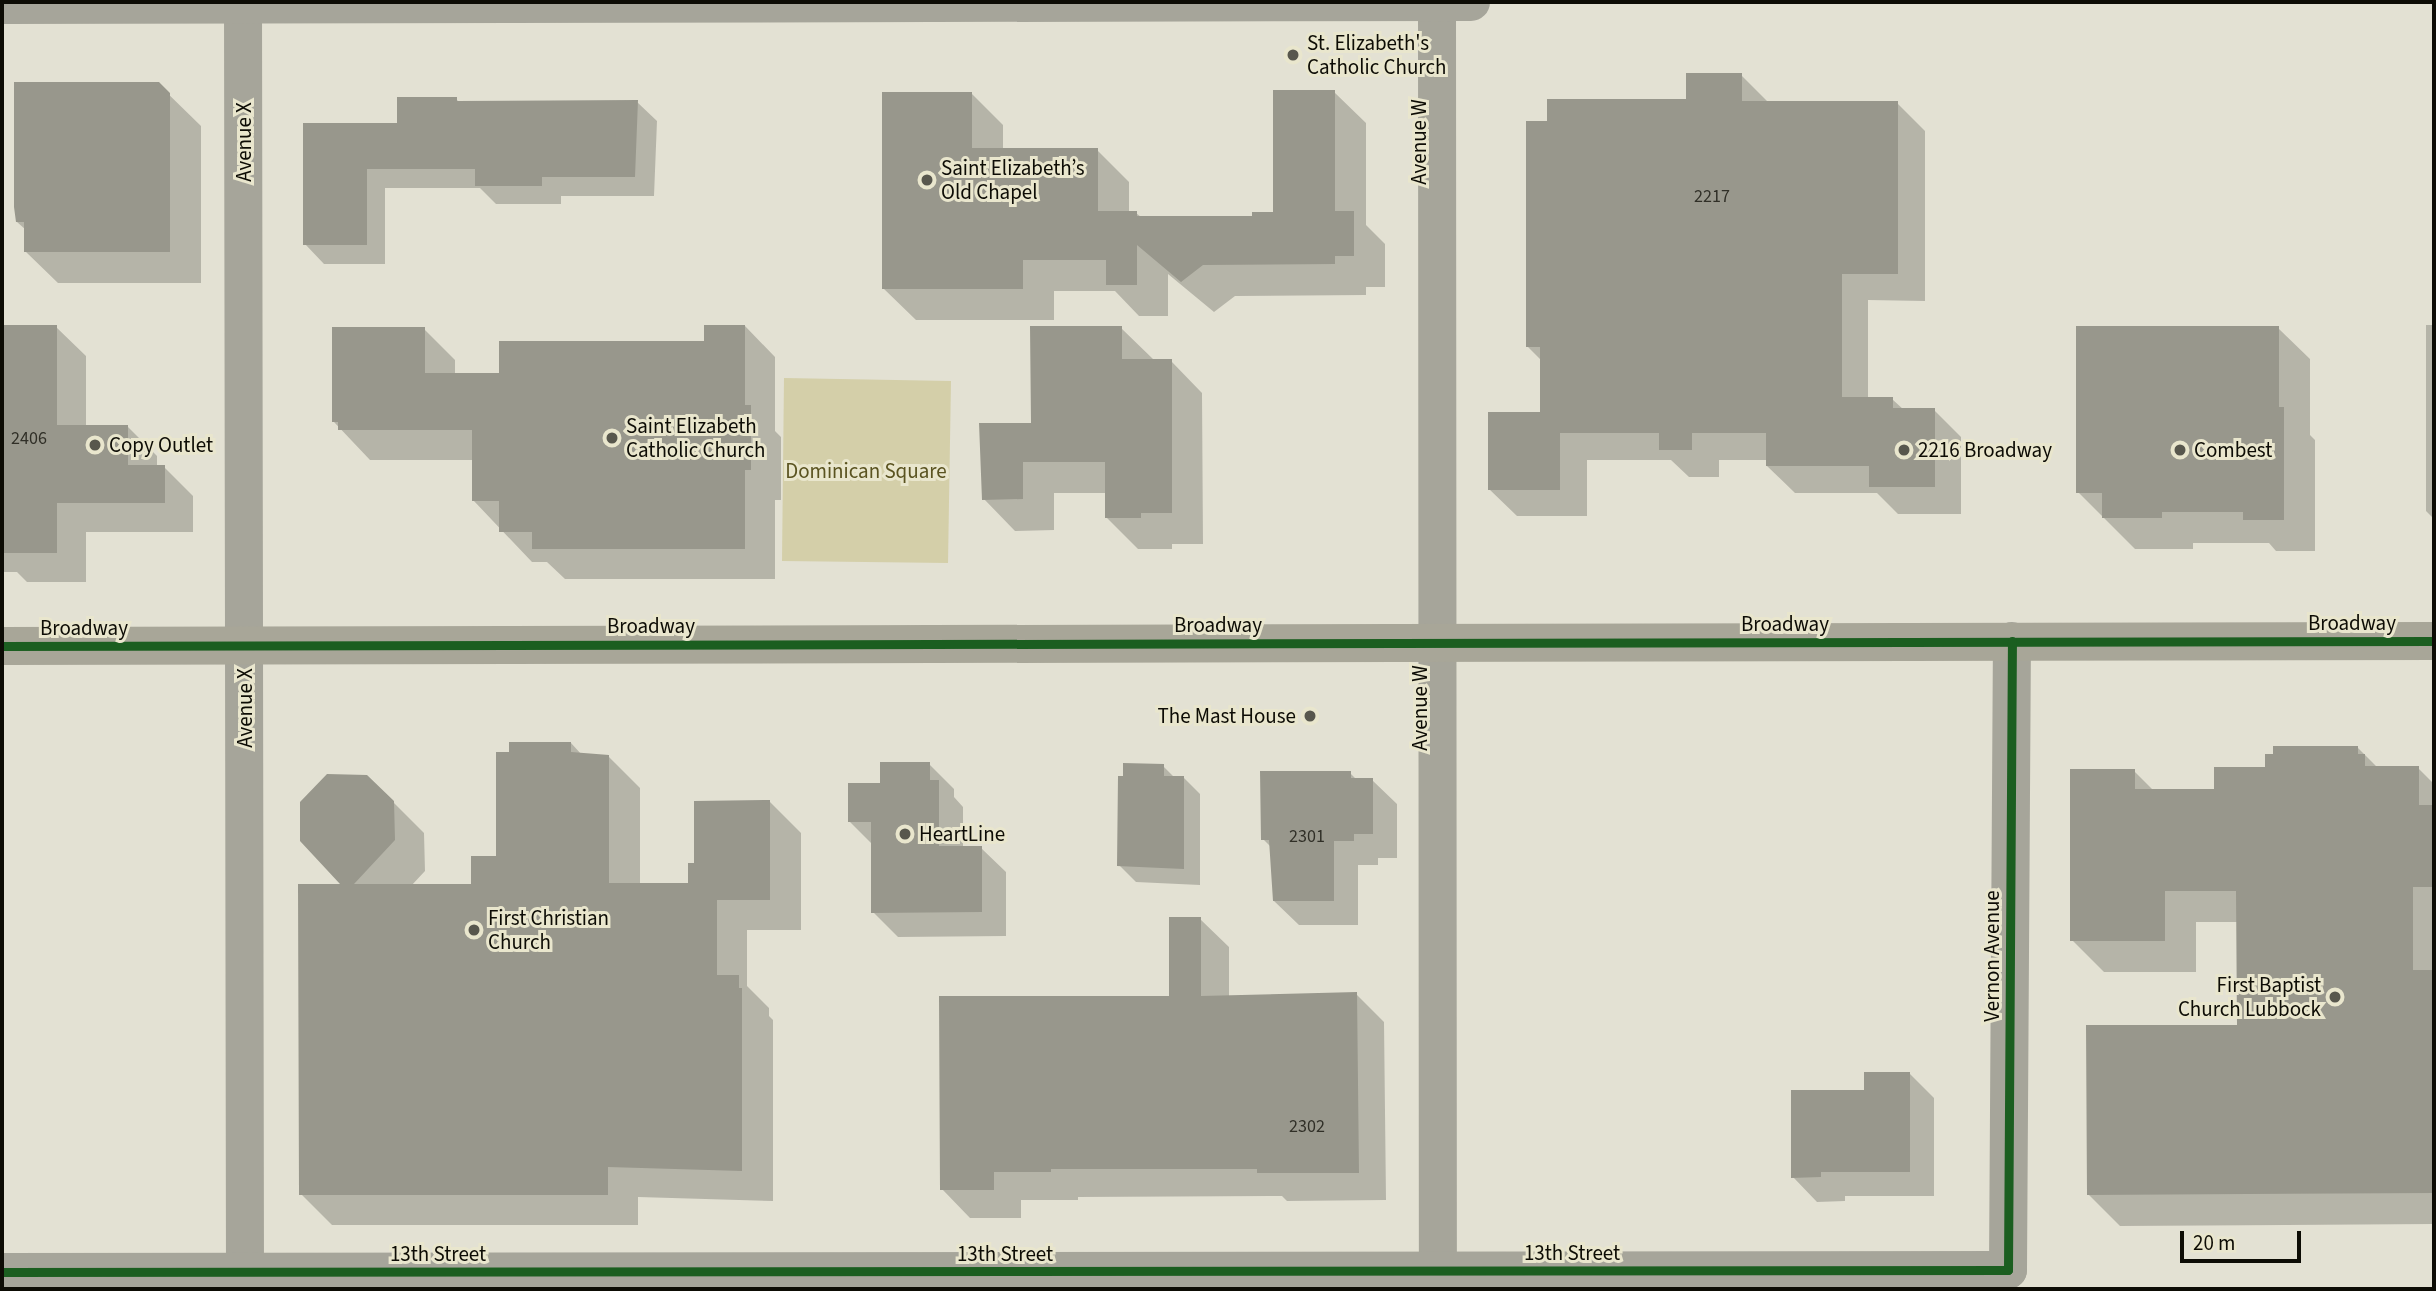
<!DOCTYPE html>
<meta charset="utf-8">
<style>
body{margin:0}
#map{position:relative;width:2436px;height:1291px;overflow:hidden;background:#e3e1d3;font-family:"Source Sans 3",sans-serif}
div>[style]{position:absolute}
.green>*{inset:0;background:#d4cfa9}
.shadow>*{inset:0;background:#0003}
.building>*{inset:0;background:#98978c}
.minor>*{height:38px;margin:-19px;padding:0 19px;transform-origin:19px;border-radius:19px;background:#a6a59a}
.major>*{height:38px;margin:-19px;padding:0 19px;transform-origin:19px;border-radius:19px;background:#a8a698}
.cycleway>*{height:9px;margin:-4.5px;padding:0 4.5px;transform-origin:4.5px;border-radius:4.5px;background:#1b5e20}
.dots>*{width:19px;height:19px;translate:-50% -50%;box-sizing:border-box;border:4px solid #e9e6cd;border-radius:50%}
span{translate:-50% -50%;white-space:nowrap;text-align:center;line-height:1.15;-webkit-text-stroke:6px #e9e6cd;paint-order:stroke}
.number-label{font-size:18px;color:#302f27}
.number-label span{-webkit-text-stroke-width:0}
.poi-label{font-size:21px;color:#0d0c05}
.left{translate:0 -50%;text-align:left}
.right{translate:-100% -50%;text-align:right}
.street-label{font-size:21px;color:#0d0c05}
.park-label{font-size:21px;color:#5a5320}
.frame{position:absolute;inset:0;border:4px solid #0d0c05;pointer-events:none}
.scale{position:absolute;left:2180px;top:1231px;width:121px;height:32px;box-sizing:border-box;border:4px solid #0d0c05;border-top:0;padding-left:9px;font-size:21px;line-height:24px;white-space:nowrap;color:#0d0c05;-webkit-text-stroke:5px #e9e6cd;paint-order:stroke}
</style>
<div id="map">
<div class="green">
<i style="clip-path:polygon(784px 378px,951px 381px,948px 563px,782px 561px)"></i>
</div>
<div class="shadow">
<i style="clip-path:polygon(1741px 75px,1769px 103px,1897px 103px,1925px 131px,1925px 301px,1868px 300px,1868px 399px,1892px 399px,1904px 410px,1934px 410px,1961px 437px,1961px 514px,1898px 514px,1877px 493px,1795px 493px,1767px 466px,1767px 460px,1719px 460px,1719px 477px,1689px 477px,1671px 460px,1587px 460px,1587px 516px,1517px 516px,1489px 489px,1541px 414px,1541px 360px,1528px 347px,1549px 123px,1688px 101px)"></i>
<i style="clip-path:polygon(158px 84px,201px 126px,201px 283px,58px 283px,26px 252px,26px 230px,17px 222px)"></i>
<i style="clip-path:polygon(1334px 92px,1366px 123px,1366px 225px,1385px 244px,1385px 287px,1366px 287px,1366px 295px,1235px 296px,1214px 312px,1168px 274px,1168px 316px,1139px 316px,1115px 291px,1054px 291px,1054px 320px,916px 320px,884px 289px,972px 94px,1003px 125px,1003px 150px,1097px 150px,1129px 182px,1129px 213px,1136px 213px,1141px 217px,1254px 217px,1275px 213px)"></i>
<i style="clip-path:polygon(456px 99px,459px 102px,637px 102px,657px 121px,654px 196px,561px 196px,561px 204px,496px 204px,480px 188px,385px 188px,385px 264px,324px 264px,305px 244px,399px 125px)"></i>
<i style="clip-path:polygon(2426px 325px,2434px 325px,2434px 519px,2426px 511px)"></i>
<i style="clip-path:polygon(745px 326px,775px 357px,775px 431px,781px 437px,781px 500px,775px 500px,775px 579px,565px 579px,547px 562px,532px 562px,473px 500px,473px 460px,370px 460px,334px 422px,424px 329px,455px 360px,455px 375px,501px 375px,706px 342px)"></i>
<i style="clip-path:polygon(2px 327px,56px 327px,86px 356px,86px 427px,128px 427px,157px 456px,157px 467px,164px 467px,193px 496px,193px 532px,86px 532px,86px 582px,27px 582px,17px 572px,2px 572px)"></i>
<i style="clip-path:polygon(1121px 328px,1153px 359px,1171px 361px,1202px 393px,1203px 544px,1172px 544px,1172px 549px,1138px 549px,1107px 518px,1107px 493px,1054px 493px,1054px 530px,1015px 531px,984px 499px,1032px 425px)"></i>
<i style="clip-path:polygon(2278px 328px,2310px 359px,2310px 435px,2315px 440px,2315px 551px,2276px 551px,2269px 543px,2193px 543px,2193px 549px,2135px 549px,2078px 492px)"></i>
<i style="clip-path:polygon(571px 743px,582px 755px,609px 757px,640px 788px,640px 885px,689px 885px,696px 864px,770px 802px,801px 833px,801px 930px,747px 930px,747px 986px,769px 1008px,769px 1016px,773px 1020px,773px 1201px,638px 1197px,638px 1225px,332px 1225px,301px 1194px,344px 886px,393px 802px,424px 833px,425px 871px,411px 886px,473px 886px,498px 858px)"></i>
<i style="clip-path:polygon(2357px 747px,2378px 768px,2418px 768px,2434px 784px,2434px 1224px,2120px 1226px,2088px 1194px,2238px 1027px,2238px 922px,2196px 922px,2196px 972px,2104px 972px,2072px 940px,2134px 771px,2154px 791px,2216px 791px,2267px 769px)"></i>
<i style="clip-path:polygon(929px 764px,954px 789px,954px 797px,963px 807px,963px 848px,981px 848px,1006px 872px,1006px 936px,898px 937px,873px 912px,873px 845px,849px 821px,881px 785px)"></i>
<i style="clip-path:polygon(1163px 766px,1175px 778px,1184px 778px,1200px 794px,1200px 885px,1136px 882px,1119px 865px)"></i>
<i style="clip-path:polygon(1350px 773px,1357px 780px,1372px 780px,1397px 804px,1397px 858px,1378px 858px,1378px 865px,1358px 865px,1358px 925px,1299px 925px,1274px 901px,1272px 848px,1263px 839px)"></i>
<i style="clip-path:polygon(2px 842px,4px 845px,4px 898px,2px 898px)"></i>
<i style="clip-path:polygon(1200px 919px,1229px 947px,1229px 997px,1356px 994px,1384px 1022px,1386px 1200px,1287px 1201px,1282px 1196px,1078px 1197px,1078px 1200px,1021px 1200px,1021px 1218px,970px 1218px,942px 1189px,1170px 997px)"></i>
<i style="clip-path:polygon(1910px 1074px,1934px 1098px,1934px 1196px,1845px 1196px,1845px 1201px,1817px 1202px,1793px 1177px,1865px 1092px)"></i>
</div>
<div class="building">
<i style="clip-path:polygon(1686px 73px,1742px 73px,1742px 101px,1898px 101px,1898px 274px,1842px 274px,1842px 397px,1893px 397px,1893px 408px,1935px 408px,1935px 487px,1869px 487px,1869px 466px,1766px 466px,1766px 433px,1692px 433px,1692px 450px,1659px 450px,1659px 433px,1560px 433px,1560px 490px,1488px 490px,1488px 412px,1540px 412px,1540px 347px,1526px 347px,1526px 121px,1547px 121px,1547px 99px,1686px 99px)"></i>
<i style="clip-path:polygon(14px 82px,159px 82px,170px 93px,170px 252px,24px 252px,24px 222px,16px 222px,14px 207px)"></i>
<i style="clip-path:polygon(1273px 90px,1335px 90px,1335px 211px,1354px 211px,1354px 256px,1335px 256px,1335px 264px,1203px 265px,1181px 282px,1137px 245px,1137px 285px,1106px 285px,1106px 260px,1023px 260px,1023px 289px,882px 289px,882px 92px,972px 92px,972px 148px,1098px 148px,1098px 211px,1137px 211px,1137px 216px,1252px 216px,1252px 212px,1273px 212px)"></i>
<i style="clip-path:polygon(397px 97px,457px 97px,457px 101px,638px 100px,635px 177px,542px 177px,542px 186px,475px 186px,475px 169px,367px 169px,367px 245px,303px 245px,303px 123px,397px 123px)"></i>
<i style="clip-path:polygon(2px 325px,57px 325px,57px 425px,128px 425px,128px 465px,165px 465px,165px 503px,57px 503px,57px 553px,2px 553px)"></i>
<i style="clip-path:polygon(704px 325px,745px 325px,745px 405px,751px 405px,751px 470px,745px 470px,745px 549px,532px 549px,532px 532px,499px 532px,499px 501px,472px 501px,472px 430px,338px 430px,338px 422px,332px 422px,332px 327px,425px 327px,425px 373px,499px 373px,499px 341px,704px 341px)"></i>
<i style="clip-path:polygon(1030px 326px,1122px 326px,1122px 359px,1172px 359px,1172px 513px,1141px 513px,1141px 518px,1105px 518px,1105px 462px,1023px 462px,1023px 499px,982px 500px,979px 423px,1031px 423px)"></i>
<i style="clip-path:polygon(2076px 326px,2279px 326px,2279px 407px,2284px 407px,2284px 520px,2243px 520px,2243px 512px,2162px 512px,2162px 518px,2102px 518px,2102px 493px,2076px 493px)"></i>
<i style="clip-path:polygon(509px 742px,571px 742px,571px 752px,609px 755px,609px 883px,688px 883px,688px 863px,694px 863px,694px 801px,770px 800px,770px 900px,717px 900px,717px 975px,739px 975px,739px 988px,742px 988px,742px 1171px,608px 1167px,608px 1195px,299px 1195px,298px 884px,340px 884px,300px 841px,300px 802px,327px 774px,367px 775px,394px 801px,395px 840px,354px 884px,471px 884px,471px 856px,496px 856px,496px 752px,509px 752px)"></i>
<i style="clip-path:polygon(2273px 746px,2358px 746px,2358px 754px,2365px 754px,2365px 766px,2419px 766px,2419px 805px,2434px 805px,2434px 887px,2413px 887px,2413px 970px,2434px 970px,2434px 1193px,2087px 1195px,2086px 1025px,2237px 1025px,2236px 891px,2165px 891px,2165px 941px,2070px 941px,2070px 769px,2135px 769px,2135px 789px,2214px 789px,2214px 767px,2265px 767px,2265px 754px,2273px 754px)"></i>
<i style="clip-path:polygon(880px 762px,930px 762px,930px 780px,939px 780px,939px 846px,982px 846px,982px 912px,871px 913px,871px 822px,848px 822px,848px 783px,880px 783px)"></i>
<i style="clip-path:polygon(1123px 763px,1164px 764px,1164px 776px,1184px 776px,1184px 869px,1117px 866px,1118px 776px,1123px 776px)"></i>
<i style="clip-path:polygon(1260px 771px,1351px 771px,1351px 778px,1373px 778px,1373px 834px,1354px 834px,1354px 841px,1334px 841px,1334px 901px,1273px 901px,1269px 840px,1261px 840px)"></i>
<i style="clip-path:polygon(1169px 917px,1201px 917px,1201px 996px,1357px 992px,1359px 1173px,1257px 1173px,1257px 1169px,1051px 1169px,1051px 1172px,994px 1172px,994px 1190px,940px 1190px,939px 996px,1169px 996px)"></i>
<i style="clip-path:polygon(1864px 1072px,1910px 1072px,1910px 1172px,1821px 1172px,1821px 1177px,1791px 1178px,1791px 1090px,1864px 1090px)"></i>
</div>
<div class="minor">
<i style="left:243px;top:2px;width:1287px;rotate:89.91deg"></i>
<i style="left:1437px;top:2px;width:1287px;rotate:89.96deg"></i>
<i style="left:2px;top:5px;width:1469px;rotate:-0.12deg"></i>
<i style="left:2px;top:1272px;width:2006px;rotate:-0.06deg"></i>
<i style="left:2008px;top:1270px;width:629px;rotate:-89.64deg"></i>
</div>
<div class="major">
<i style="left:2px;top:646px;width:2432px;rotate:-0.12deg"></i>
</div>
<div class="cycleway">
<i style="left:2px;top:646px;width:2432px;rotate:-0.12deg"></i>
<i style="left:2px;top:1272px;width:2006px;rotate:-0.06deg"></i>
<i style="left:2008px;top:1270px;width:629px;rotate:-89.64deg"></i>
</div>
<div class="dots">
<i style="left:1293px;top:55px;background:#58574d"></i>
<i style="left:927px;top:180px;background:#58574d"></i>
<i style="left:612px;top:438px;background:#58574d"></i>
<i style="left:95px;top:445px;background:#58574d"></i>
<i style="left:1904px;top:450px;background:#58574d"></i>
<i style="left:2180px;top:450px;background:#58574d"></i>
<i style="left:1310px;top:716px;background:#58574d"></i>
<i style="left:905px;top:834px;background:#58574d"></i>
<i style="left:474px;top:930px;background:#58574d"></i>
<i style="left:2335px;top:997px;background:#58574d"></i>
</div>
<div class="number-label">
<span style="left:1712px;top:197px">2217</span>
<span style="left:29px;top:439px">2406</span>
<span style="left:1307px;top:837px">2301</span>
<span style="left:1307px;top:1127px">2302</span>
</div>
<div class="poi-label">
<span class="left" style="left:1307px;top:55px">St. Elizabeth's<br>Catholic Church</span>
<span class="left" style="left:941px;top:180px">Saint Elizabeth’s<br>Old Chapel</span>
<span class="left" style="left:626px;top:438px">Saint Elizabeth<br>Catholic Church</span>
<span class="left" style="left:109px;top:445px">Copy Outlet</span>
<span class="left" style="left:1918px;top:450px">2216 Broadway</span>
<span class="left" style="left:2194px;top:450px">Combest</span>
<span class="right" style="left:1296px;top:716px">The Mast House</span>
<span class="left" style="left:919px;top:834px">HeartLine</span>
<span class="left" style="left:488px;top:930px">First Christian<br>Church</span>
<span class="right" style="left:2321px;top:997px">First Baptist<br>Church Lubbock</span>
</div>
<div class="street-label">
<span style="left:244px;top:142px;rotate:-90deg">Avenue X</span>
<span style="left:1419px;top:142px;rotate:-90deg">Avenue W</span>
<span style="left:2352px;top:623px">Broadway</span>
<span style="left:1785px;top:624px">Broadway</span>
<span style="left:1218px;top:625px">Broadway</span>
<span style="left:651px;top:626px">Broadway</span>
<span style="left:84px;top:628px">Broadway</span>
<span style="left:245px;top:708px;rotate:-90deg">Avenue X</span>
<span style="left:1420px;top:708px;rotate:-90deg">Avenue W</span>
<span style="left:1992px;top:956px;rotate:-90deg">Vernon Avenue</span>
<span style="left:1572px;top:1253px">13th Street</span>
<span style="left:438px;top:1254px">13th Street</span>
<span style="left:1005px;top:1254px">13th Street</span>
</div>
<div class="park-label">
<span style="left:866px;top:471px">Dominican Square</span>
</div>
<div class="frame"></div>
<div class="scale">20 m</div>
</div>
